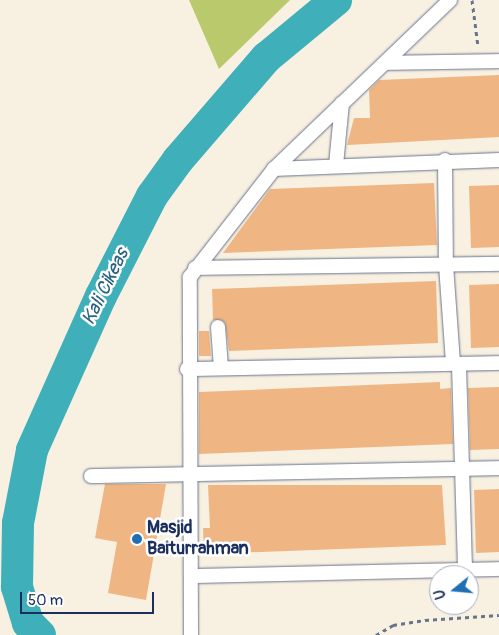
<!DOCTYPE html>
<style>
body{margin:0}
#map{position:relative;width:499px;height:635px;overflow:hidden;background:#f8f0e1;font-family:Pangolin,sans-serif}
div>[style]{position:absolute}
.green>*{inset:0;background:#bac96c}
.river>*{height:32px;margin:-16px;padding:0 16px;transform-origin:16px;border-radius:16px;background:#3fafba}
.building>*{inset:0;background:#efb683}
.path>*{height:3px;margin-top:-1.5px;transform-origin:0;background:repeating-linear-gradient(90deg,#68738c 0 4px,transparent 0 8px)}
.roads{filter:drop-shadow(0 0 1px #68738c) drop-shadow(0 0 1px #68738c)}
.minor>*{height:14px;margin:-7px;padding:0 7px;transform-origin:7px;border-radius:7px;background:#fff}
.dots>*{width:14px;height:14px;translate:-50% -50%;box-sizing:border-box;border:2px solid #fff;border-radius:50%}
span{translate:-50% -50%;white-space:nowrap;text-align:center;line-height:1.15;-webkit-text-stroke:5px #fff;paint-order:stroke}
.poi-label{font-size:18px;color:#1b2f5e;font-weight:700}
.left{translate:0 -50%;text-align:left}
.water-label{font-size:19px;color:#296283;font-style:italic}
.north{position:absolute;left:429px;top:565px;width:50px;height:50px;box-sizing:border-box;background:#fff;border:1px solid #a4acbf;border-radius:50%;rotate:253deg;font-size:14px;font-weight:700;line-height:20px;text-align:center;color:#1b2f5e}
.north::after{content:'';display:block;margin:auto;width:18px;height:22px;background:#1f6fb2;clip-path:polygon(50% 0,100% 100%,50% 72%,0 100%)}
.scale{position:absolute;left:20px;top:592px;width:134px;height:22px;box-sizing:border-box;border:2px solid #1b2f5e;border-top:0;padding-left:6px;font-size:15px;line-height:18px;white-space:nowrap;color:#1b2f5e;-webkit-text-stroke:4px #fff;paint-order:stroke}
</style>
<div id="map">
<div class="green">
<i style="clip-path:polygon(189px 0,290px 0,219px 69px)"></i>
</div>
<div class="river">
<i style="left:40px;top:635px;width:17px;rotate:-135deg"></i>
<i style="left:28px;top:623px;width:38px;rotate:-107deg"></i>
<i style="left:17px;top:587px;width:64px;rotate:-89.1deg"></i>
<i style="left:18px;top:523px;width:74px;rotate:-79.1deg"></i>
<i style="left:32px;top:450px;width:169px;rotate:-65.9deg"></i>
<i style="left:101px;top:296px;width:112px;rotate:-63deg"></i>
<i style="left:152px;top:196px;width:44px;rotate:-54.2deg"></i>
<i style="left:178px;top:160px;width:135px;rotate:-49.2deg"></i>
<i style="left:266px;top:58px;width:91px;rotate:-39.6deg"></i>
</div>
<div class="building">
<i style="clip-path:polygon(499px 75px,499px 137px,347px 145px,354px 118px,370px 118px,369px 90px,379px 80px)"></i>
<i style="clip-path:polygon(434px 183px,437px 245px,223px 253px,270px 189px)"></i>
<i style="clip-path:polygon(499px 185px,499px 247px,471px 248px,469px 186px)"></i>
<i style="clip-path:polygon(436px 281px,438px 343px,229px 351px,225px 323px,213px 320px,212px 289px)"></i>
<i style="clip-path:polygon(499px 284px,499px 347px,471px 348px,469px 285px)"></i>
<i style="clip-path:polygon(199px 331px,209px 331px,211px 356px,199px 356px)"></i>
<i style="clip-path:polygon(440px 382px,440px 389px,451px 388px,453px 444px,199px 454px,199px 392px)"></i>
<i style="clip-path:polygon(499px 387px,499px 449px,470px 450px,468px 388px)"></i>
<i style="clip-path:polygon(105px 484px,166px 484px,146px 600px,108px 593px,117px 542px,95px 538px)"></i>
<i style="clip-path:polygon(208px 485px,442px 485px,446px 545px,204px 554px,203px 528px,210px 528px)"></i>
<i style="clip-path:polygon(499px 489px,499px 552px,476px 553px,474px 490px)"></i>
</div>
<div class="path">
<i style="left:472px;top:0;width:46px;rotate:82.6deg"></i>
<i style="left:376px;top:635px;width:20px;rotate:-30deg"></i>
<i style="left:393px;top:625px;width:32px;rotate:-9deg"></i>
<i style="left:425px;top:620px;width:74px;rotate:-3.9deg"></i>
</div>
<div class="roads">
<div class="minor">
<i style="left:386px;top:63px;width:113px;rotate:-1deg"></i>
<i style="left:445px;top:160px;width:105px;rotate:89.5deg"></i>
<i style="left:446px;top:265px;width:97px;rotate:85.9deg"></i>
<i style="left:453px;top:362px;width:7px;rotate:34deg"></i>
<i style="left:459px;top:366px;width:203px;rotate:88.3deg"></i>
<i style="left:336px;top:165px;width:62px;rotate:-84.5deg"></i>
<i style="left:274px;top:169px;width:225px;rotate:-2.3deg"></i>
<i style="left:195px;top:268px;width:304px;rotate:-0.8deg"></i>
<i style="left:218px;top:327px;width:41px;rotate:85.8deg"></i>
<i style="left:187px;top:369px;width:312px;rotate:-1.1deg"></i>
<i style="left:91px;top:476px;width:408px;rotate:-1.1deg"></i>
<i style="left:192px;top:576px;width:307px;rotate:-1.3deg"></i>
<i style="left:191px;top:635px;width:358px;rotate:-90.2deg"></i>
<i style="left:190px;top:277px;width:137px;rotate:-52.1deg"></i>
<i style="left:274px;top:169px;width:244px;rotate:-43.8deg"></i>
</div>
</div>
<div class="dots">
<i style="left:137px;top:539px;background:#1f6fb2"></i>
</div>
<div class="poi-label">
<span class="left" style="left:147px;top:539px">Masjid<br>Baiturrahman</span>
</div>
<div class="water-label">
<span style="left:106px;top:287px;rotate:-64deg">Kali Cikeas</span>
</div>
<div class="north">U</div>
<div class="scale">50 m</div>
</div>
